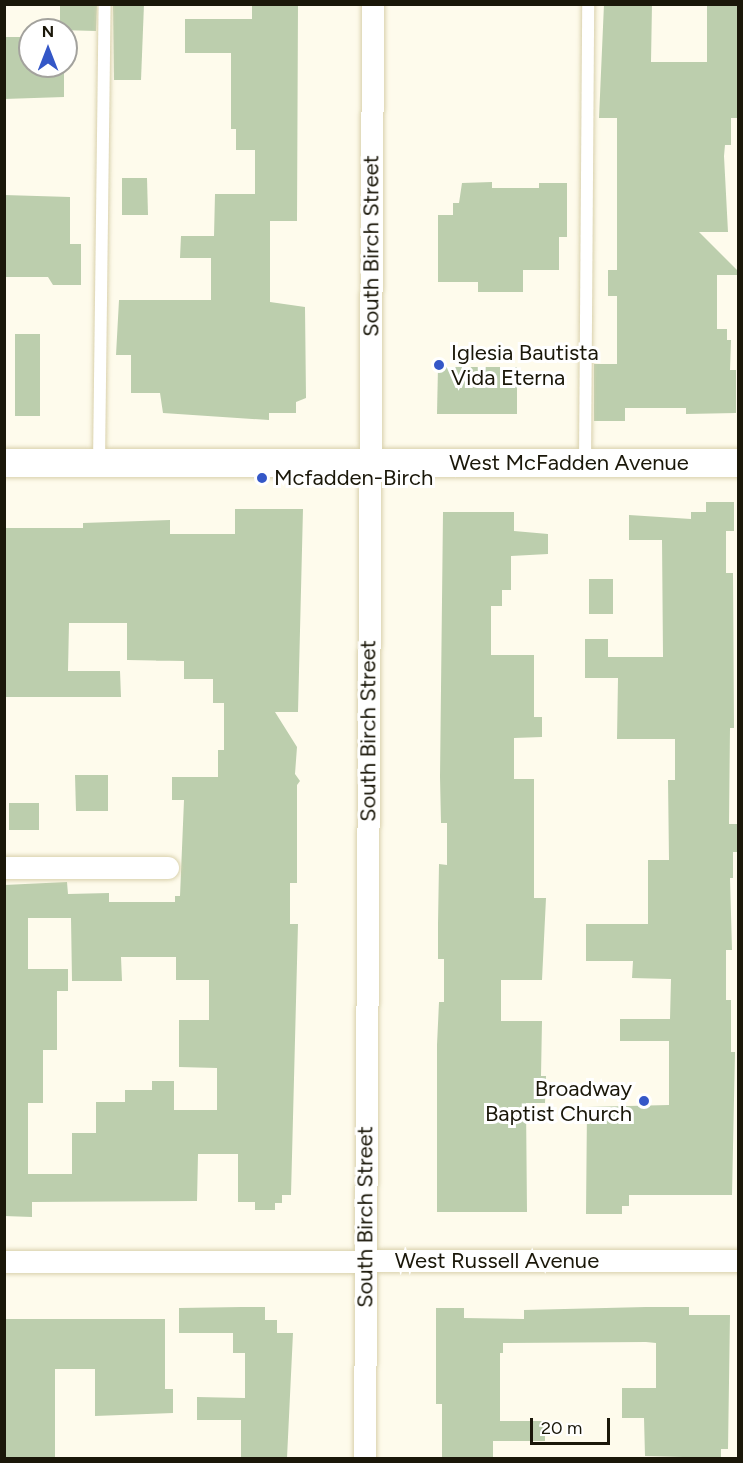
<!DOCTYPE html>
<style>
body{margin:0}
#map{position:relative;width:743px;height:1463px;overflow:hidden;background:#fefbec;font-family:Figtree,sans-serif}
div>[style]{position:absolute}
.building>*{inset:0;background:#bccead}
.roads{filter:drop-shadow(0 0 2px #d9d1ac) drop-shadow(0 0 2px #d9d1ac)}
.service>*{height:12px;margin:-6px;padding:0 6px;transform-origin:6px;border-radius:6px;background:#fff}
.minor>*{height:22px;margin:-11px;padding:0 11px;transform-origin:11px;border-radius:11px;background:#fff}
.tertiary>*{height:28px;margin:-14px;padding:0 14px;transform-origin:14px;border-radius:14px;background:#fff}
.dots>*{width:16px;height:16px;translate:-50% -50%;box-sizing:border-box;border:3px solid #fff;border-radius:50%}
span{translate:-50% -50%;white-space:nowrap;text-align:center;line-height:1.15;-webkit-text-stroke:6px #fff;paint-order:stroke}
.street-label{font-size:22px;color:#1a1709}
.poi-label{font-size:22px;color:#1a1709}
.left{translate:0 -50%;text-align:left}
.right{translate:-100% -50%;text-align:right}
.frame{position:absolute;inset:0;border:6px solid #1a1709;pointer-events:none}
.north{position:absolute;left:18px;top:18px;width:60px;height:60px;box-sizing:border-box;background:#fff;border:2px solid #a3a29d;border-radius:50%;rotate:0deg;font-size:16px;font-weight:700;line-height:24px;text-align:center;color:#1a1709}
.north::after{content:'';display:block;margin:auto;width:21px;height:27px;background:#3457c7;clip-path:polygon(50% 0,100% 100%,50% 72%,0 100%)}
.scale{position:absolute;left:530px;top:1418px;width:80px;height:27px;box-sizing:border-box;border:3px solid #1a1709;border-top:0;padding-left:8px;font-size:18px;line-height:21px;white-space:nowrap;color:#1a1709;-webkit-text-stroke:4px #fff;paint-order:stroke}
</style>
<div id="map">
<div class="building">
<i style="clip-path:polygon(60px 4px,97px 4px,96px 31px,60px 30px)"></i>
<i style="clip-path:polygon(113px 4px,144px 4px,141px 80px,114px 80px)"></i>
<i style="clip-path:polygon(252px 4px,298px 4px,297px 221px,270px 221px,270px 302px,305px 307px,306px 398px,296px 402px,296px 413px,269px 413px,269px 420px,163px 413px,160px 393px,131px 393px,131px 355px,116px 355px,119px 300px,211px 300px,211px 258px,180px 258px,181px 236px,214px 236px,215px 194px,255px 194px,255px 150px,236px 150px,236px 129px,231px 129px,231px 53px,185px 53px,185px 19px,252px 19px)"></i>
<i style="clip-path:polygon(604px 4px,652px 4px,651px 62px,707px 62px,707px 4px,738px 4px,738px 118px,731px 118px,731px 145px,725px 145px,724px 156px,728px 232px,699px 232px,738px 271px,738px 275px,717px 275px,717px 329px,727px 329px,727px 340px,731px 340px,730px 370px,736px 370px,736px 413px,686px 414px,686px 408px,625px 408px,625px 421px,594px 421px,594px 364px,617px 364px,617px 296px,608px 296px,608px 270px,617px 270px,617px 118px,599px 118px)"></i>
<i style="clip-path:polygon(4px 37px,30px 37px,30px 66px,64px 66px,64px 97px,4px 99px)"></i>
<i style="clip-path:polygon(122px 178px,147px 178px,148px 215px,122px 215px)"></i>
<i style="clip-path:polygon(492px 182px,492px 188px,539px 188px,539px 183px,567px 183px,567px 237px,559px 237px,559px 270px,523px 270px,523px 292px,478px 292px,478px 282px,438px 282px,438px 215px,453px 215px,453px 203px,459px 203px,462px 183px)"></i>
<i style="clip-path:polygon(4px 195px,70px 197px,70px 244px,81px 244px,81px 285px,53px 285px,48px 277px,4px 277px)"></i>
<i style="clip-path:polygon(15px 334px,40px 334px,40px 416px,15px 416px)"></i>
<i style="clip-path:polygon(438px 367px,517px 367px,517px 414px,437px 414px)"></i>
<i style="clip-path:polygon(706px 502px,734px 502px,734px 531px,726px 531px,726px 573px,733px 573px,734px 728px,730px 728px,729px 824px,738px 824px,738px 852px,733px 852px,733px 878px,730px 878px,732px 950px,726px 950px,726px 1000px,731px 1000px,731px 1052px,735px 1052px,732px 1195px,629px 1195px,629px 1206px,622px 1206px,622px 1214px,586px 1214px,587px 1107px,669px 1105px,669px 1041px,620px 1041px,620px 1019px,670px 1019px,671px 979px,632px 978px,633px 961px,586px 961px,586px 924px,648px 924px,648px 860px,669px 860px,668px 780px,675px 780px,675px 739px,617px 739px,618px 678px,585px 678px,585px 639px,608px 639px,608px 657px,663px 657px,662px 540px,629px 540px,629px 515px,691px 519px,691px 512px,706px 512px)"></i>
<i style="clip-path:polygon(evenodd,235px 509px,303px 509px,298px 712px,275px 712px,297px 747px,295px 774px,300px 781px,297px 785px,297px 883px,290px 883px,290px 924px,298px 924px,291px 1195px,282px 1195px,282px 1203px,275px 1203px,275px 1210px,255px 1210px,255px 1202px,238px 1202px,238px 1154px,198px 1154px,197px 1201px,32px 1202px,32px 1217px,4px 1216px,4px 885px,67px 882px,68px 894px,109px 893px,109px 902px,175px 902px,175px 896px,180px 896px,184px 800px,172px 800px,172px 777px,218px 777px,218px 750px,224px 750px,224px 703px,213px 703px,213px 679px,184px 679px,184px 661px,127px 660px,127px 623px,69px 623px,68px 671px,120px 671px,121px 697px,4px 697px,4px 528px,83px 528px,83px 523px,170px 520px,170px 534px,235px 534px,235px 509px,28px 918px,71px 918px,72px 981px,122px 981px,121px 957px,176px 957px,176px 980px,209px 980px,209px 1020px,179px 1020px,179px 1067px,217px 1068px,217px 1110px,174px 1110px,174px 1081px,152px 1081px,152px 1090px,125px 1090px,125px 1102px,96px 1102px,96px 1133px,72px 1133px,72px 1174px,28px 1174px,28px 1103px,43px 1103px,43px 1050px,57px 1050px,57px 991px,68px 991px,68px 969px,28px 969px,28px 918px)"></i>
<i style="clip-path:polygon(443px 512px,514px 512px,514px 531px,548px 534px,548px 554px,511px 556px,511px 590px,502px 590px,502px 606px,491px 606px,491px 655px,534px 655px,534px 717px,542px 717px,542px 737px,514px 738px,514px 779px,534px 779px,534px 898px,546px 898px,542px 980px,501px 980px,501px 1021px,542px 1021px,541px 1076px,546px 1076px,545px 1103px,526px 1103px,527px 1212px,437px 1212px,437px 1045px,439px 1002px,444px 1002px,444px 959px,438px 959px,438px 924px,439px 864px,447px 865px,447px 823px,441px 823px,440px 777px)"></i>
<i style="clip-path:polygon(589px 579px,613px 579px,613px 614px,589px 614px)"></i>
<i style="clip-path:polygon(75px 775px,108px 775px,108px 811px,76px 811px)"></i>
<i style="clip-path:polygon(9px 803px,39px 803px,39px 830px,9px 830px)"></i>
<i style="clip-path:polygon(242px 1307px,265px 1307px,265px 1320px,277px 1320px,277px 1333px,293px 1333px,287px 1458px,241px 1458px,241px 1420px,197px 1420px,197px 1397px,245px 1398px,245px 1353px,233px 1353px,233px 1333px,179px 1333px,179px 1308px)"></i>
<i style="clip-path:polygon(646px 1307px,689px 1307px,689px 1315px,730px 1315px,728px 1449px,721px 1449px,721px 1458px,645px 1456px,644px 1418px,622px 1418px,622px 1388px,656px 1388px,656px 1343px,646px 1342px,503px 1343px,503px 1353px,500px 1353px,500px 1421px,545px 1421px,545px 1441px,493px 1441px,493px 1458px,442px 1458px,442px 1404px,436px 1404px,436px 1308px,464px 1308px,464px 1318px,524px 1319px,524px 1310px)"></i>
<i style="clip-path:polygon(4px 1319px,165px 1319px,165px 1389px,173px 1389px,173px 1413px,95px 1416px,95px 1369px,55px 1369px,55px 1458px,4px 1458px)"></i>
</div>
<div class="roads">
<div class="service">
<i style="left:99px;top:463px;width:459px;rotate:-89.3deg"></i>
<i style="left:585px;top:463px;width:459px;rotate:-89.6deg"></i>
</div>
<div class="minor">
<i style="left:4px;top:868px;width:164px"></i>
<i style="left:4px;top:1262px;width:734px;rotate:-0.08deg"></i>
<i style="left:365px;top:1458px;width:1454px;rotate:-89.68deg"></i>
</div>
<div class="tertiary">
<i style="left:4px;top:463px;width:734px"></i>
</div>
</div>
<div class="dots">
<i style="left:439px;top:365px;background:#3457c7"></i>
<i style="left:262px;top:478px;background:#3457c7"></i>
<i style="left:644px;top:1101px;background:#3457c7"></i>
</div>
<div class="street-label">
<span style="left:371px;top:246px;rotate:-90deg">South Birch Street</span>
<span style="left:569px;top:463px">West McFadden Avenue</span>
<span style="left:368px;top:731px;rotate:-90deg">South Birch Street</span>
<span style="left:365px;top:1217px;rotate:-90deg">South Birch Street</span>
<span style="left:497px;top:1261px">West Russell Avenue</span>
</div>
<div class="poi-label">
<span class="left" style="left:451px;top:365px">Iglesia Bautista<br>Vida Eterna</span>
<span class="left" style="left:274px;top:478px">Mcfadden-Birch</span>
<span class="right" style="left:632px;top:1101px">Broadway<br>Baptist Church</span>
</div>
<div class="frame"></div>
<div class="north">N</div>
<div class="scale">20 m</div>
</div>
